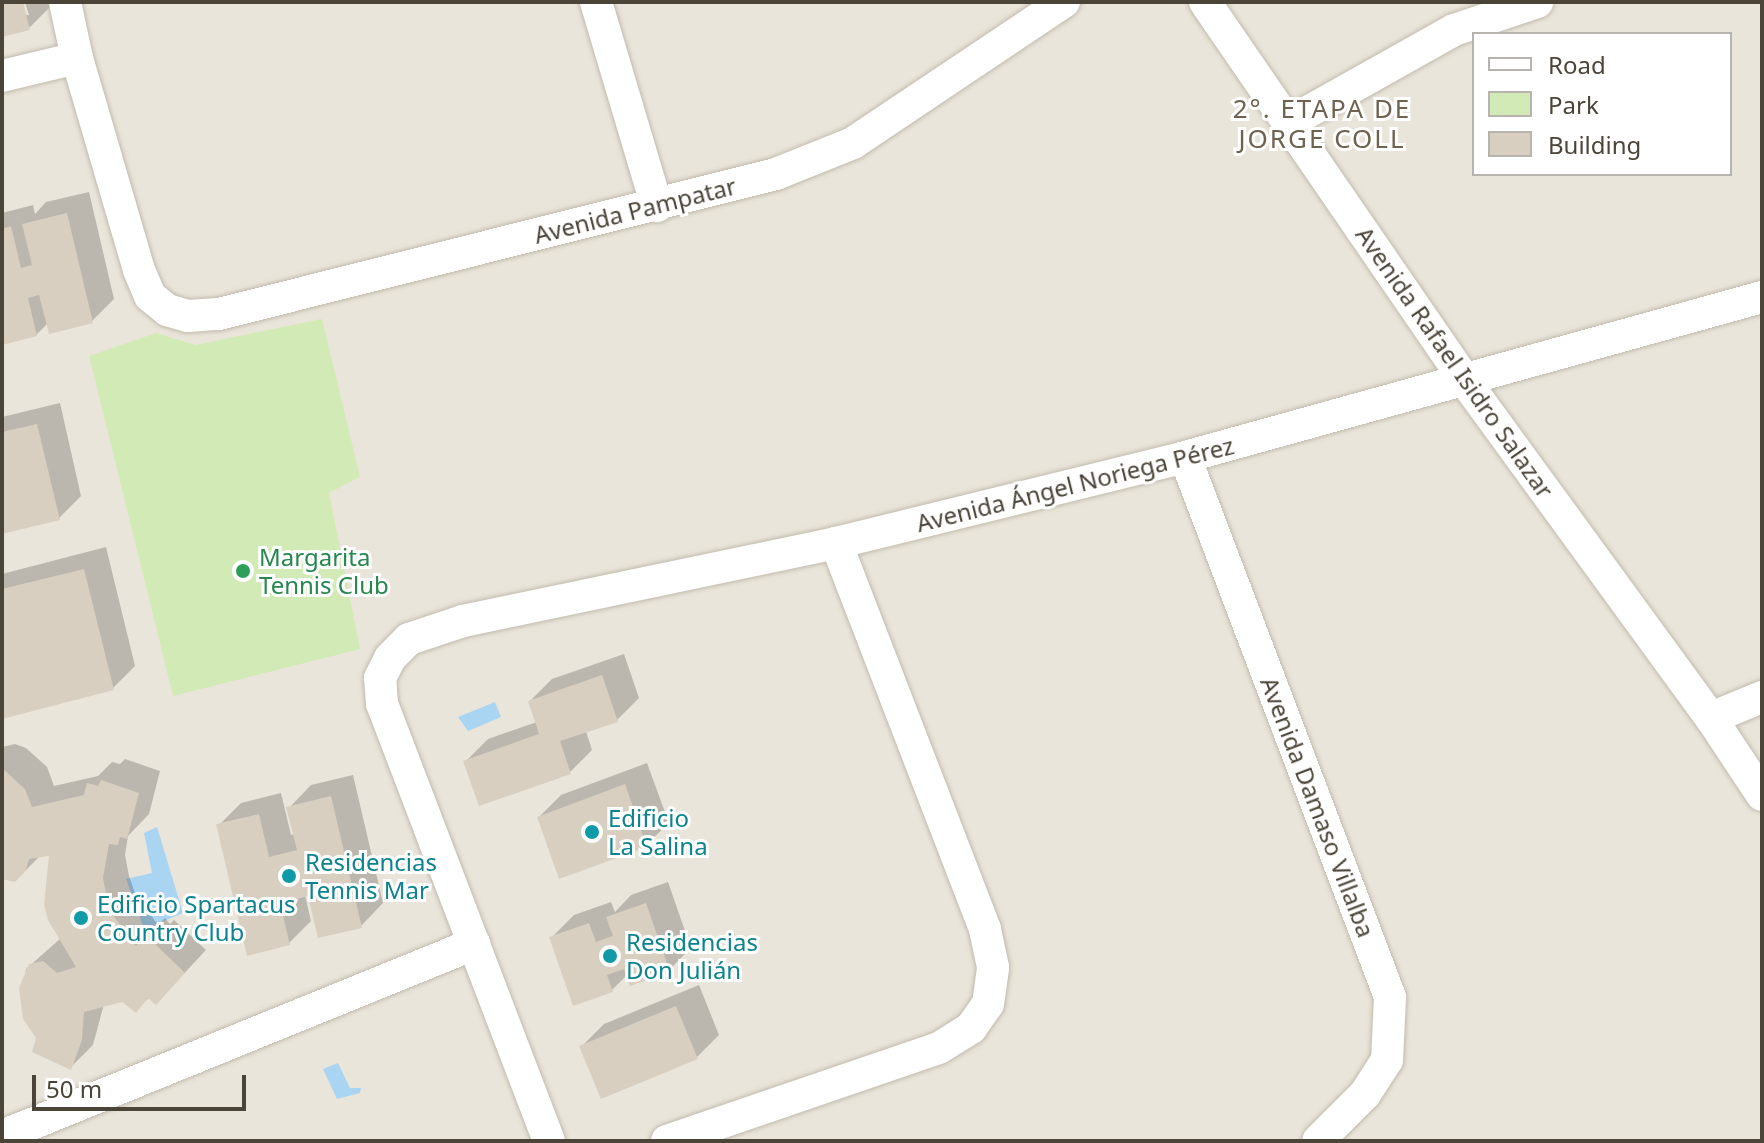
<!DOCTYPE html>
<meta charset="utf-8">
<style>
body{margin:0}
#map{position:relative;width:1764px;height:1143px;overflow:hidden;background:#f6f3ec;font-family:"Noto Sans",sans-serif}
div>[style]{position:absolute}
.residential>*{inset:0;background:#eae5da}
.green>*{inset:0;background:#d2eab5}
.water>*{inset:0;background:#a9d4f2}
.shadow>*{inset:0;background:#0003}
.building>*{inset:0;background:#d8cfc1}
.roads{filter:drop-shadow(0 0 2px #c2bbae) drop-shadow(0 0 2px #c2bbae)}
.street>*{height:32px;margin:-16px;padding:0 16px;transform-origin:16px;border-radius:16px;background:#fff}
.dots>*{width:22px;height:22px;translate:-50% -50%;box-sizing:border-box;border:4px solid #fff;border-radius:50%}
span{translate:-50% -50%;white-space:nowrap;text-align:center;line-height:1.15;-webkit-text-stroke:6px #fff;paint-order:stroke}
.street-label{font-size:24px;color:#4b4439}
.leisure-label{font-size:24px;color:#27864d}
.left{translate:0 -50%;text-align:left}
.culture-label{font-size:24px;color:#0d838f}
.neighbourhood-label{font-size:26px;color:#6e6250;letter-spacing:2px}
.frame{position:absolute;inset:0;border:4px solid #4b4439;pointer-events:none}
.legend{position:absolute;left:1472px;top:32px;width:260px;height:144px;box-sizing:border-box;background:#fff;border:2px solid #b7b4b0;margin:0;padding:10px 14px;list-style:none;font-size:24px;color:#4b4439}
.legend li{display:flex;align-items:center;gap:16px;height:40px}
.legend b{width:40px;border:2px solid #b7b4b0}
.scale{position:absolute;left:32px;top:1075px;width:214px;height:36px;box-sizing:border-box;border:4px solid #4b4439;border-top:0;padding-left:10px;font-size:24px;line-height:28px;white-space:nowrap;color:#4b4439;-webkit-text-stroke:6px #fff;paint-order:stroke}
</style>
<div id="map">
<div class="residential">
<i style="clip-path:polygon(evenodd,2px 2px,1762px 2px,1762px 1141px,2px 1141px,2px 2px,1474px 34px,1730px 34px,1730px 174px,1474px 174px,1474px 34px)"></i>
</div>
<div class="green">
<i style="clip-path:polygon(322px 319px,360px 477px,329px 493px,360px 649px,173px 696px,89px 356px,156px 333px,196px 345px)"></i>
</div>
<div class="water">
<i style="clip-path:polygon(495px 702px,501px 717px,468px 731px,458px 717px)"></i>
<i style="clip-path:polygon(157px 827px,183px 913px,144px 929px,126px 879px,152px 873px,144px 833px)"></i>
<i style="clip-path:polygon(338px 1063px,350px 1088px,361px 1088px,360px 1093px,337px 1099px,323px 1069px)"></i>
</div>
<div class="shadow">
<i style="clip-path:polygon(2px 2px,21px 2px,24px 15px,29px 15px,25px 2px,51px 2px,51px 6px,29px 28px,2px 35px)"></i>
<i style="clip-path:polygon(89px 192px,114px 299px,92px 321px,48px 323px,36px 335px,2px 343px,2px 213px,33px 205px,35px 214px,46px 202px)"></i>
<i style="clip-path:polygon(60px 403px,81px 496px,59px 518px,2px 532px,2px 417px)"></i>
<i style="clip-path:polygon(106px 547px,135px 666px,113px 688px,2px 716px,2px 574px)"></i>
<i style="clip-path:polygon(624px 654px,639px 698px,617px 720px,586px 731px,592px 750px,570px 772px,466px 761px,488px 739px,537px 722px,530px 701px,552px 679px)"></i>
<i style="clip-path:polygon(15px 744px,26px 748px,47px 767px,54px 786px,98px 776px,112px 762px,120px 764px,125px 759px,160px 771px,149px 814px,128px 836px,125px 855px,129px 876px,135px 893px,158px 925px,165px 918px,170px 924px,174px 920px,206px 950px,178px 980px,150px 997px,136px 1010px,122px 999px,104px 1004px,93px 1045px,71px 1067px,39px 1038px,22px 1001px,26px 969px,61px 938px,51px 854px,40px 856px,19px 877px,2px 877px,2px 747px)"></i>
<i style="clip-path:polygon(647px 763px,669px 823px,646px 845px,560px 877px,539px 817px,561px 795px)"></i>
<i style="clip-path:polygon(353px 775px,383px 903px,361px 926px,309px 894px,305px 895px,311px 921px,289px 943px,219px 825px,241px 803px,281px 793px,291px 835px,295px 834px,289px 808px,311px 785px)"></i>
<i style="clip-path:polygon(668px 882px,691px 948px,669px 970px,628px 974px,612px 990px,551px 938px,574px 915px,611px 902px,615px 912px,631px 895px)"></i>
<i style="clip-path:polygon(699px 985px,719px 1035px,697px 1057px,581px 1047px,604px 1024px)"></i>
</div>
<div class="building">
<i style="clip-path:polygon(2px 2px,23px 2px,30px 30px,2px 37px)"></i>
<i style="clip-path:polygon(67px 213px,93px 323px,49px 334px,39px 295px,28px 298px,37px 336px,2px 345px,2px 229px,11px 226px,21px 268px,32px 265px,22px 224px)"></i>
<i style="clip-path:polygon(37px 424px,60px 520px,2px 534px,2px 432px)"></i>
<i style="clip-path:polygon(84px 569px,114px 690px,2px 719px,2px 589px)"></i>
<i style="clip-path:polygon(602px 675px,618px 722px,560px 741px,571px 774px,479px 806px,463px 761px,539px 734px,528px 701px)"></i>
<i style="clip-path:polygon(2px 768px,25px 789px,32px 807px,84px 795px,87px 783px,98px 786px,101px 780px,139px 793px,127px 839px,120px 837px,118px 845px,109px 844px,103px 878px,107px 899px,113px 915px,136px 946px,141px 939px,147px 944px,151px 940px,185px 973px,156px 1005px,148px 998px,136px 1013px,122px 1002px,84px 1012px,82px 1040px,71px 1070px,32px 1052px,36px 1038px,23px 1019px,19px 988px,29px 964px,43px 961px,57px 973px,76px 967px,48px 920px,44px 905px,49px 856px,29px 859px,25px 872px,15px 882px,2px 879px)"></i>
<i style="clip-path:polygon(625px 784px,647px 847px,559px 879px,537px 817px)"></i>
<i style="clip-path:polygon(331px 796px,362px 928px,318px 938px,308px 896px,280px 903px,290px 945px,247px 956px,216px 824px,259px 814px,269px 857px,297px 850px,286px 807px)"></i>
<i style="clip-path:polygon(646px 903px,670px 972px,630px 986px,624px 969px,607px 975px,613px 992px,573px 1006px,549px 937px,589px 923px,596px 942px,613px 936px,606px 917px)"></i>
<i style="clip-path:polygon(676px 1006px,698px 1059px,601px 1099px,579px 1046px)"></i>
</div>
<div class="roads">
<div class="street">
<i style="left:65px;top:2px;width:57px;rotate:77.9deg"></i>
<i style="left:77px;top:58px;width:221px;rotate:73.7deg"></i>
<i style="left:139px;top:270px;width:28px;rotate:67deg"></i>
<i style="left:150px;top:296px;width:22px;rotate:39deg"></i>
<i style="left:167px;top:310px;width:22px;rotate:16deg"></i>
<i style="left:188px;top:316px;width:31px;rotate:-4deg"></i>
<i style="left:219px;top:314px;width:574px;rotate:-14.11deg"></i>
<i style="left:776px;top:174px;width:83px;rotate:-21.9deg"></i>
<i style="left:853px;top:143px;width:254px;rotate:-33.8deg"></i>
<i style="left:596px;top:2px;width:213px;rotate:73.4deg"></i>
<i style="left:1205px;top:2px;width:460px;rotate:55.5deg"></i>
<i style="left:1465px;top:381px;width:417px;rotate:53.9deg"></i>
<i style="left:1711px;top:718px;width:92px;rotate:56.5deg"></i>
<i style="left:2px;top:76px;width:77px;rotate:-13.5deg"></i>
<i style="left:1290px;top:122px;width:188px;rotate:-29.3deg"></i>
<i style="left:1454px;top:30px;width:88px;rotate:-18.6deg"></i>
<i style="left:1185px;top:457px;width:578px;rotate:69.21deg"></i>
<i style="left:1390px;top:997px;width:63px;rotate:92.7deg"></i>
<i style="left:1387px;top:1060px;width:40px;rotate:122.9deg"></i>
<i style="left:1365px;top:1094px;width:66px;rotate:135deg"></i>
<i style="left:1711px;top:718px;width:55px;rotate:-22.4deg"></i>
<i style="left:2px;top:1136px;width:510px;rotate:-22.14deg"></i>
<i style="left:549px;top:1141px;width:468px;rotate:-110.9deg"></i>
<i style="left:382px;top:704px;width:26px;rotate:-94deg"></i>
<i style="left:380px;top:678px;width:22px;rotate:-63deg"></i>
<i style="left:390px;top:658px;width:27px;rotate:-45deg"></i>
<i style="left:409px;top:639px;width:57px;rotate:-18.4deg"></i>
<i style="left:463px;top:621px;width:381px;rotate:-11.8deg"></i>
<i style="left:836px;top:543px;width:359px;rotate:-13.8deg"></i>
<i style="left:1185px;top:457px;width:599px;rotate:-15.5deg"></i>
<i style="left:667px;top:1141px;width:287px;rotate:-18.9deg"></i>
<i style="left:939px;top:1048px;width:38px;rotate:-32deg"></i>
<i style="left:971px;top:1028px;width:29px;rotate:-55deg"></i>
<i style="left:988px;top:1004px;width:37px;rotate:-82deg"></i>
<i style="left:993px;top:967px;width:39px;rotate:-102deg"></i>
<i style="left:985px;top:929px;width:414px;rotate:-111.1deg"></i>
</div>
</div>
<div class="dots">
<i style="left:243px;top:571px;background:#2e9e5b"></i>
<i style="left:592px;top:832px;background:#0f9aa8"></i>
<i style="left:289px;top:876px;background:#0f9aa8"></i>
<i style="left:81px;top:918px;background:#0f9aa8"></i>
<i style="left:610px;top:956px;background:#0f9aa8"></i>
</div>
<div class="street-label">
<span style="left:635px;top:210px;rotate:-14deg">Avenida Pampatar</span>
<span style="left:1455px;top:362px;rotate:55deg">Avenida Rafael Isidro Salazar</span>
<span style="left:1075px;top:484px;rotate:-14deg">Avenida Ángel Noriega Pérez</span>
<span style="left:1318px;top:807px;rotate:69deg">Avenida Damaso Villalba</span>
</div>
<div class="leisure-label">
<span class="left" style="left:259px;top:571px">Margarita<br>Tennis Club</span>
</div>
<div class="culture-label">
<span class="left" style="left:608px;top:832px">Edificio<br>La Salina</span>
<span class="left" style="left:305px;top:876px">Residencias<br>Tennis Mar</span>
<span class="left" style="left:97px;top:918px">Edificio Spartacus<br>Country Club</span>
<span class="left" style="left:626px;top:956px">Residencias<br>Don Julián</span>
</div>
<div class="neighbourhood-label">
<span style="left:1322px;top:124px">2°. ETAPA DE<br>JORGE COLL</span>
</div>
<div class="frame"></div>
<ul class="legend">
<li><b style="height:10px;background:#fff"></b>Road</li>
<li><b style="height:22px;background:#d2eab5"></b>Park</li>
<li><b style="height:22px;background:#d8cfc1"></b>Building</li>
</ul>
<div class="scale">50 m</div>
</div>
